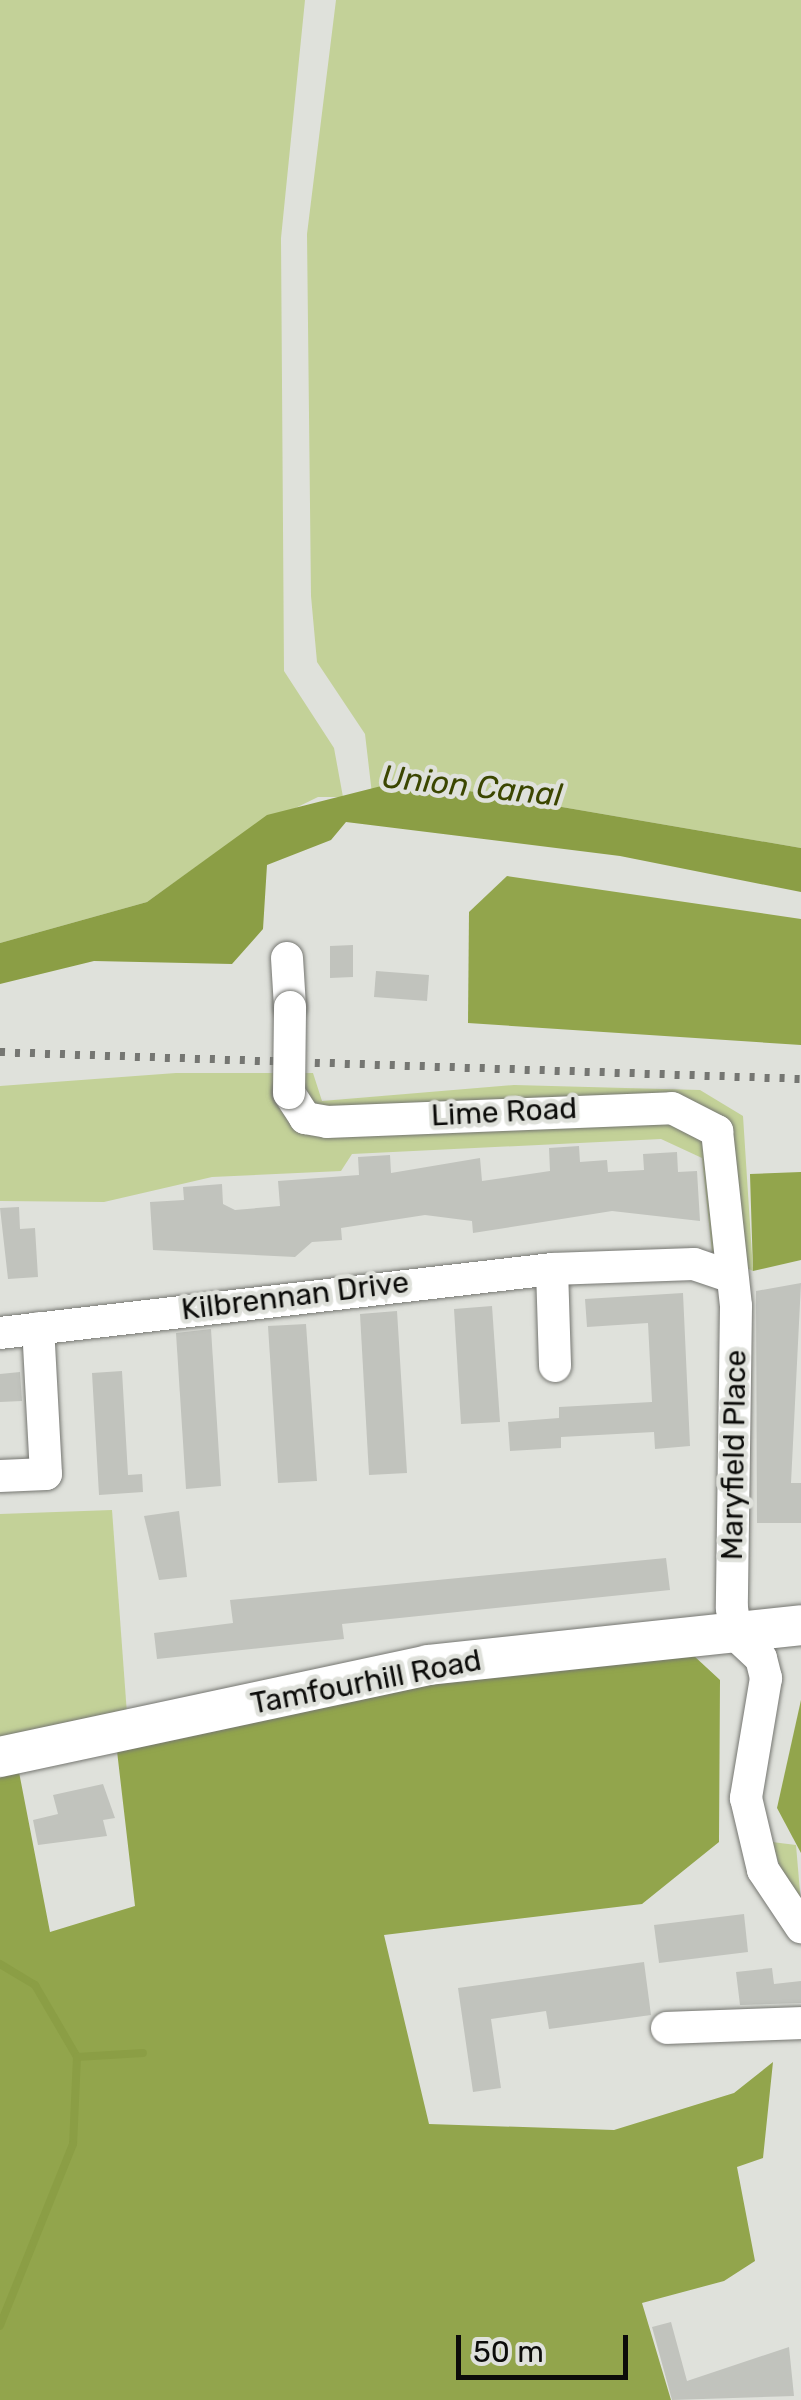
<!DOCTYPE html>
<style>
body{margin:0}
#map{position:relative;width:801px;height:2400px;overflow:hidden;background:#dfe1db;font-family:Rubik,sans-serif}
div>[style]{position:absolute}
.green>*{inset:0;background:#c3d198}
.forest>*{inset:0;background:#92a54c}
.water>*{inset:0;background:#8b9e45}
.stream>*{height:8px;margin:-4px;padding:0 4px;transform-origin:4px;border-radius:4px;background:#8b9e45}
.building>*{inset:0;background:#c1c3bd}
.roads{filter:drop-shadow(0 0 2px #757671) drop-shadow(0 0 2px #757671)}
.minor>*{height:32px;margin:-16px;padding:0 16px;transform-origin:16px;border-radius:16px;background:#fff}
.major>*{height:40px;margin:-20px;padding:0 20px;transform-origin:20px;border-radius:20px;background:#fff}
.rail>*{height:8px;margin-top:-4px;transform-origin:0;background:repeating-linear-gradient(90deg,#757672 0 5px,transparent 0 15px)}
.bridges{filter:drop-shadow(0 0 2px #757671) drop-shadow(0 0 2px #757671)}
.minor-bridge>*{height:32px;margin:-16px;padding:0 16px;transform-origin:16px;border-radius:16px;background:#fff}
span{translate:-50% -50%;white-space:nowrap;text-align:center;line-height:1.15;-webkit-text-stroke:9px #dfe1db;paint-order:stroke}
.street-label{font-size:30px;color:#0c0c0a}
.water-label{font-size:32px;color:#3b4600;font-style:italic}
.scale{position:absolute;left:456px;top:2335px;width:172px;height:45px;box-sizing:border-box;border:5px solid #0c0c0a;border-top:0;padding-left:12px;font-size:30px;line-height:35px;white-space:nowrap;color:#0c0c0a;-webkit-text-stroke:8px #dfe1db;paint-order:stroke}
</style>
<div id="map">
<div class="green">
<i style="clip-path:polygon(0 0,305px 0,281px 238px,284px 671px,334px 748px,343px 797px,318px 797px,242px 834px,147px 902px,0 943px)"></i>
<i style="clip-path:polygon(336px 0,801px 0,801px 848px,405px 780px,372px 794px,365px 734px,317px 662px,311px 596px,307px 234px)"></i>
<i style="clip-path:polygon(176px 1073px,313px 1073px,322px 1101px,514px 1085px,700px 1090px,743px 1116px,753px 1271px,712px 1252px,702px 1158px,661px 1139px,352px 1154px,341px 1171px,212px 1177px,104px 1202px,0 1201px,0 1086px)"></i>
<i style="clip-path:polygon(112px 1510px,127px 1714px,0 1741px,0 1514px)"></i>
<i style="clip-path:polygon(772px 1842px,796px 1845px,801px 1904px,780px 1867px)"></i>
</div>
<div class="forest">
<i style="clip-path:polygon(507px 876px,801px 919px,801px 1045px,468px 1023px,469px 912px)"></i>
<i style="clip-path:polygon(801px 1172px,801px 1260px,753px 1271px,750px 1174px)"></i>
<i style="clip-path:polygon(693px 1655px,720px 1680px,719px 1842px,642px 1904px,384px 1935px,429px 2124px,614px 2130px,734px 2093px,773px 2062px,763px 2158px,737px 2167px,755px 2261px,724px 2281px,642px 2303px,671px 2400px,0 2400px,0 1777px,19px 1772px,50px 1932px,135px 1906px,117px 1751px,418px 1686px)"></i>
<i style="clip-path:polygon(801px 1700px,801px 1853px,777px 1808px)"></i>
</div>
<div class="water">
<i style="clip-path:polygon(405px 780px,801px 848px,801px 892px,620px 856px,346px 822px,331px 840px,267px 865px,263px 929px,232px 964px,94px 961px,0 984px,0 943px,147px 902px,267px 815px)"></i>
</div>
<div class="stream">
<i style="left:0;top:1964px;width:41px;rotate:31deg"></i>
<i style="left:35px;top:1985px;width:83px;rotate:59.7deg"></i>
<i style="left:77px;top:2057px;width:87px;rotate:92.6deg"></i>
<i style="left:73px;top:2144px;width:196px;rotate:111.9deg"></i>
<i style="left:77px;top:2057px;width:66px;rotate:-3.5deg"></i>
</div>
<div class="building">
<i style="clip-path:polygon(353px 945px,353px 977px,330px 978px,330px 946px)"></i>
<i style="clip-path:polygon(376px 971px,429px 975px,427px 1001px,374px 997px)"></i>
<i style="clip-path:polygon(579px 1146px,580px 1162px,607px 1160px,608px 1172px,644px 1170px,643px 1154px,677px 1152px,678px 1172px,697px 1171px,700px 1221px,612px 1211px,473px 1233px,472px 1221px,425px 1215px,341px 1228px,342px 1240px,312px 1242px,295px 1257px,153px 1250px,150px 1202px,184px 1200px,183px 1187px,222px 1184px,223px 1204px,235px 1210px,280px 1206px,278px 1181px,359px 1175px,358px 1157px,390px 1155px,391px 1173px,480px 1158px,482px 1181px,550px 1171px,549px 1148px)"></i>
<i style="clip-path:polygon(19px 1207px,20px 1229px,35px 1228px,38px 1277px,8px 1279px,0 1208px)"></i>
<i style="clip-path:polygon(801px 1283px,791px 1483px,801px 1483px,801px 1523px,757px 1523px,756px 1291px)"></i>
<i style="clip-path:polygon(683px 1293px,690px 1446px,655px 1449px,654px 1432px,561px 1437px,561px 1448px,510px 1451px,508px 1422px,559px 1418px,559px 1407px,652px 1402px,648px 1323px,587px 1327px,585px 1299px)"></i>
<i style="clip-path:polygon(492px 1306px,500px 1422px,461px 1424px,454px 1309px)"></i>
<i style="clip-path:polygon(397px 1311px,407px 1473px,369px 1475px,360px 1314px)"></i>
<i style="clip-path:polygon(306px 1324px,317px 1481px,278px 1483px,268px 1326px)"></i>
<i style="clip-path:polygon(211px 1329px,221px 1486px,186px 1489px,176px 1333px)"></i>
<i style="clip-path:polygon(122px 1371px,128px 1475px,142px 1474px,143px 1492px,99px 1495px,92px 1373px)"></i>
<i style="clip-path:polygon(20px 1372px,22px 1401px,0 1402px,0 1374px)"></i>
<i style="clip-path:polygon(179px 1511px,187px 1577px,159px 1580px,144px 1516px)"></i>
<i style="clip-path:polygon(666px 1558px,670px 1590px,342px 1624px,344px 1639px,157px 1659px,154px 1633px,233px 1623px,230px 1600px)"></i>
<i style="clip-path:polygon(103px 1784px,115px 1818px,103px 1820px,107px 1836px,38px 1845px,33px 1820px,58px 1814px,53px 1795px)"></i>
<i style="clip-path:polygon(744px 1914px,748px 1952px,659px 1963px,654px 1925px)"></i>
<i style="clip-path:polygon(644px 1962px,651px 2015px,549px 2029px,546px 2011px,491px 2019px,501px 2088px,473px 2092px,458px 1988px)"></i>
<i style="clip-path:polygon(772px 1968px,774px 1984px,801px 1981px,801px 2003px,740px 2005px,736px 1972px)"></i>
<i style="clip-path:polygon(671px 2322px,687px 2381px,789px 2347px,794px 2396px,672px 2400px,652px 2327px)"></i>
</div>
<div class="roads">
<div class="minor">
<i style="left:287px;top:958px;width:49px;rotate:86.5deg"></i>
<i style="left:289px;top:1093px;width:30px;rotate:57deg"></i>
<i style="left:305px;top:1118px;width:22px;rotate:10deg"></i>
<i style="left:327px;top:1122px;width:345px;rotate:-2.3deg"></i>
<i style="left:672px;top:1108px;width:51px;rotate:27.1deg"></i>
<i style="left:717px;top:1131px;width:176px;rotate:83.8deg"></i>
<i style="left:736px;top:1306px;width:302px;rotate:90.8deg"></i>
<i style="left:732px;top:1608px;width:27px;rotate:82deg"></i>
<i style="left:736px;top:1635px;width:34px;rotate:43deg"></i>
<i style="left:761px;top:1658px;width:21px;rotate:76deg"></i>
<i style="left:766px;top:1678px;width:122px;rotate:99.5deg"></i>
<i style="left:746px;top:1798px;width:74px;rotate:76.7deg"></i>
<i style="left:763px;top:1870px;width:69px;rotate:56.3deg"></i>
<i style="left:552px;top:1269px;width:97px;rotate:88.2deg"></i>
<i style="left:0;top:1333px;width:556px;rotate:-6.61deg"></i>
<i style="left:552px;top:1269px;width:142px;rotate:-2deg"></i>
<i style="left:694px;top:1264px;width:36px;rotate:19deg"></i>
<i style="left:0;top:1476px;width:46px;rotate:-2.5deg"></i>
<i style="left:46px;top:1474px;width:146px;rotate:-93.1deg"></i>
<i style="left:667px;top:2028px;width:134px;rotate:-2.1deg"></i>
</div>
<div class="major">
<i style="left:0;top:1757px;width:438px;rotate:-12.1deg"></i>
<i style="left:428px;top:1665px;width:375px;rotate:-6.1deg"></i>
</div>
</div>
<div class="rail">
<i style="left:0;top:1052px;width:801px;rotate:1.93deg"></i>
</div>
<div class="bridges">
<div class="minor-bridge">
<i style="left:289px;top:1093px;width:86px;rotate:-89.3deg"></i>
</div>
</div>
<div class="street-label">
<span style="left:504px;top:1112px;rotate:-3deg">Lime Road</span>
<span style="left:295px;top:1296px;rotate:-7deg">Kilbrennan Drive</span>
<span style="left:734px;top:1455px;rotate:-89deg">Maryfield Place</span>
<span style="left:366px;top:1682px;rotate:-11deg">Tamfourhill Road</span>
</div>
<div class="water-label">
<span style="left:472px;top:786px;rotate:6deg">Union Canal</span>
</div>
<div class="scale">50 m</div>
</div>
